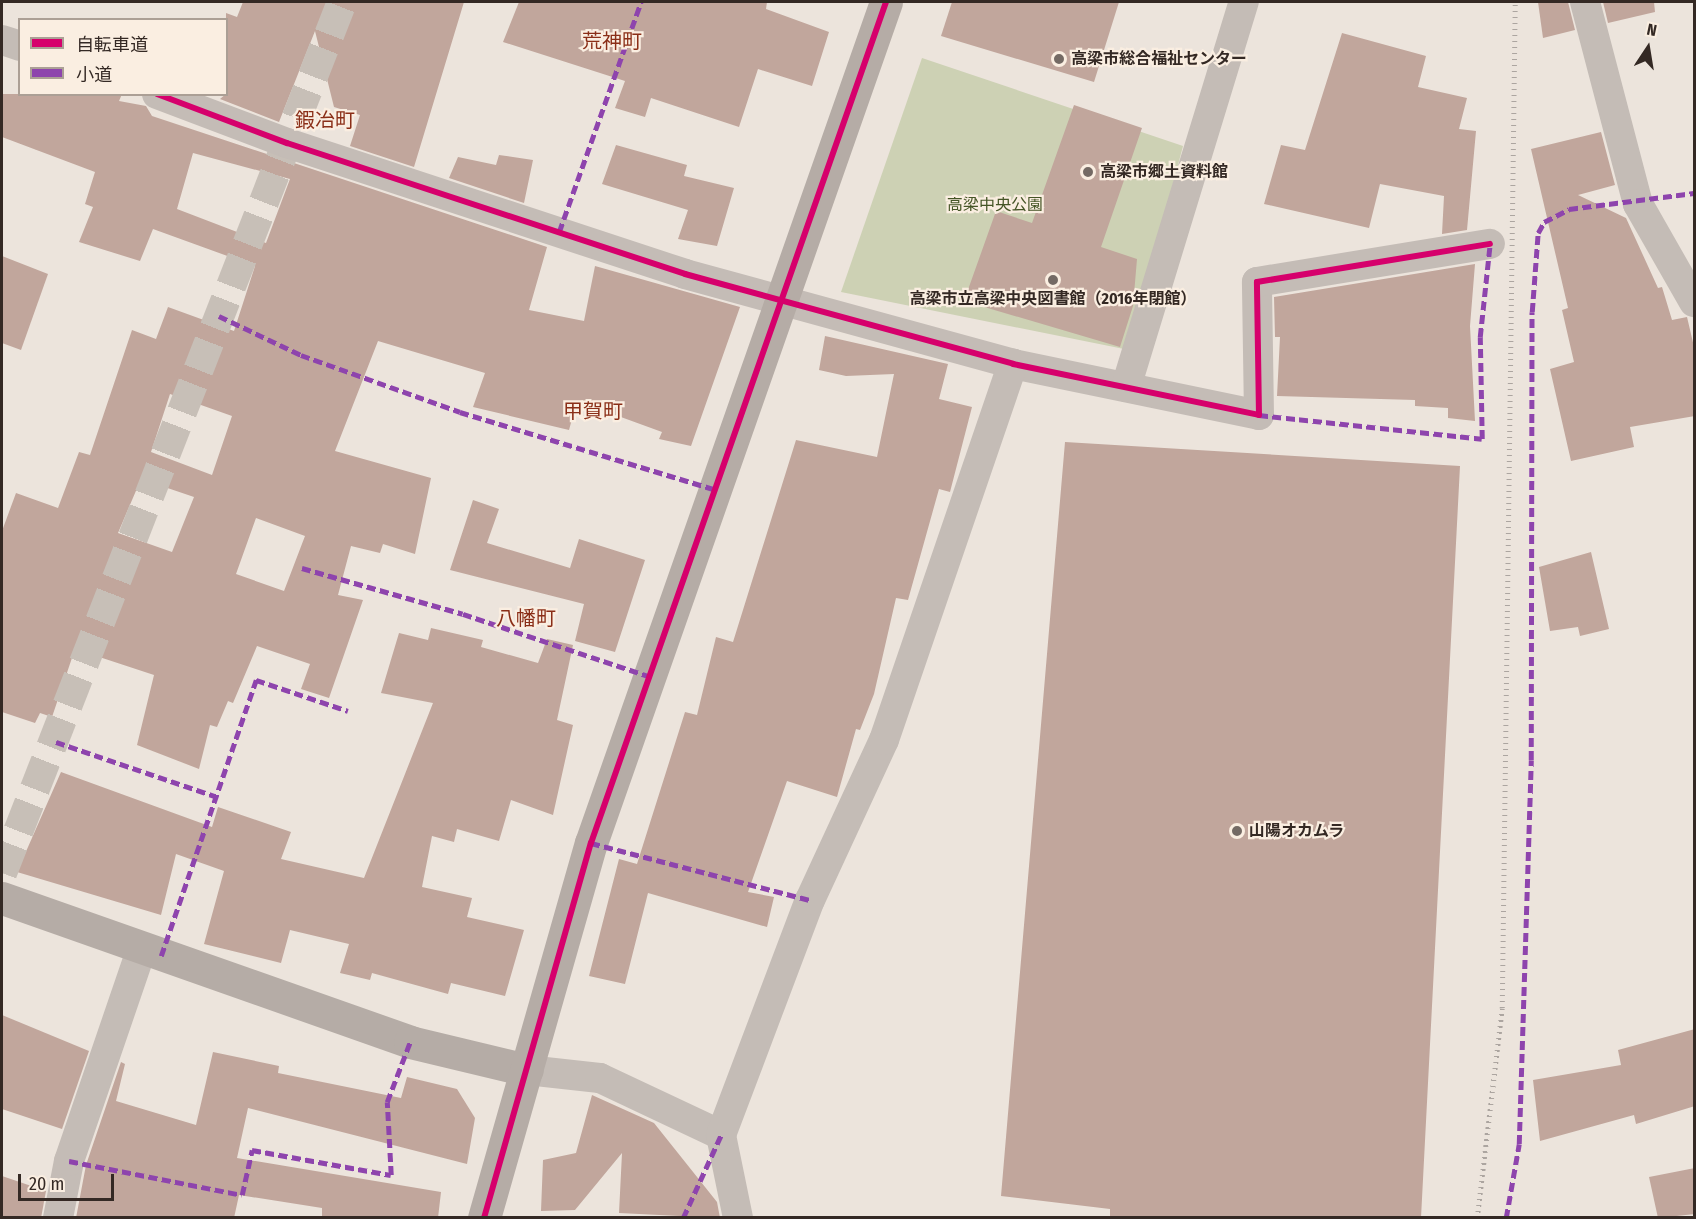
<!DOCTYPE html>
<meta charset="utf-8">
<style>
body{margin:0}
#map{position:relative;width:1696px;height:1219px;overflow:hidden;background:#ece4dc;font-family:"Fira Sans Condensed","Noto Sans JP",sans-serif}
div>[style]{position:absolute}
.green>*{inset:0;background:#cdd1b4}
.building>*{inset:0;background:#c1a69c}
.street-tunnel>*{height:30px;margin-top:-15px;transform-origin:0;background:repeating-linear-gradient(90deg,#c7bfb7 0 30px,transparent 0 45px)}
.street>*{height:30px;margin:-15px;padding:0 15px;transform-origin:15px;border-radius:15px;background:#c4bcb6}
.secondary>*{height:33px;margin:-16.5px;padding:0 16.5px;transform-origin:16.5px;border-radius:16.5px;background:#b5aca6}
.rail>*{height:4.5px;margin-top:-2.25px;transform-origin:0;background:repeating-linear-gradient(90deg,#aca5a0 0 1.5px,transparent 0 6px)}
.quiet>*{height:4.5px;margin-top:-2.25px;transform-origin:0;background:repeating-linear-gradient(90deg,#8e44ad 0 9px,transparent 0 13.5px)}
.cycleway>*{height:6px;margin:-3px;padding:0 3px;transform-origin:3px;border-radius:3px;background:#d6006c}
.dots>*{width:16px;height:16px;translate:-50% -50%;box-sizing:border-box;border:3px solid #faeee1;border-radius:50%}
span{translate:-50% -50%;white-space:nowrap;text-align:center;line-height:1.15;-webkit-text-stroke:4.5px #faeee1;paint-order:stroke}
.poi-label{font-size:16px;color:#342924;font-weight:700}
.left{translate:0 -50%;text-align:left}
.park-label{font-size:16px;color:#455526}
.quarter-label{font-size:20px;color:#8a2e17}
.frame{position:absolute;inset:0;border:3px solid #342924;pointer-events:none}
.legend{position:absolute;left:18px;top:18px;width:210px;height:78px;box-sizing:border-box;background:#faeee1;border:2px solid #ab9f95;margin:0;padding:8px 10px;list-style:none;font-size:18px;color:#342924}
.legend li{display:flex;align-items:center;gap:12px;height:30px}
.legend b{width:30px;border:2px solid #ab9f95}
.north{position:absolute;left:1618px;top:18px;width:60px;height:60px;-webkit-text-stroke:4px #faeee1;paint-order:stroke;rotate:12deg;font-size:16px;font-weight:700;line-height:24px;text-align:center;color:#342924}
.north::after{content:'';display:block;margin:auto;width:21px;height:27px;background:#342924;clip-path:polygon(50% 0,100% 100%,50% 72%,0 100%)}
.scale{position:absolute;left:18px;top:1174px;width:96px;height:27px;box-sizing:border-box;border:3px solid #342924;border-top:0;padding-left:8px;font-size:18px;line-height:21px;white-space:nowrap;color:#342924;-webkit-text-stroke:4px #faeee1;paint-order:stroke}
</style>
<div id="map">
<div class="green">
<i style="clip-path:polygon(922px 58px,1183px 146px,1129px 350px,841px 292px)"></i>
</div>
<div class="building">
<i style="clip-path:polygon(243px 2px,464px 2px,414px 167px,350px 146px,360px 115px,334px 107px,315px 31px,279px 122px,220px 99px,226px 94px,226px 13px,237px 17px)"></i>
<i style="clip-path:polygon(519px 2px,767px 2px,766px 9px,829px 32px,812px 86px,758px 69px,739px 127px,651px 98px,645px 117px,615px 108px,625px 81px,503px 42px)"></i>
<i style="clip-path:polygon(952px 2px,1119px 2px,1094px 82px,941px 36px)"></i>
<i style="clip-path:polygon(1538px 2px,1568px 2px,1575px 30px,1543px 38px)"></i>
<i style="clip-path:polygon(1603px 2px,1654px 2px,1655px 12px,1608px 23px)"></i>
<i style="clip-path:polygon(1342px 33px,1426px 56px,1418px 87px,1467px 98px,1459px 129px,1476px 131px,1467px 230px,1442px 234px,1444px 196px,1380px 184px,1369px 228px,1264px 204px,1281px 145px,1305px 150px)"></i>
<i style="clip-path:polygon(evenodd,2px 94px,122px 94px,119px 101px,146px 106px,152px 116px,547px 247px,529px 310px,584px 321px,595px 266px,740px 307px,691px 446px,659px 439px,662px 432px,577px 401px,569px 430px,473px 407px,485px 373px,378px 341px,335px 451px,431px 478px,415px 554px,383px 544px,380px 553px,351px 546px,338px 595px,363px 600px,329px 698px,301px 689px,310px 664px,257px 646px,233px 703px,228px 701px,217px 727px,210px 725px,199px 769px,137px 745px,154px 675px,75px 649px,52px 717px,40px 713px,35px 723px,2px 712px,2px 531px,16px 493px,58px 508px,79px 452px,90px 455px,132px 330px,156px 339px,168px 307px,234px 331px,255px 266px,153px 229px,140px 261px,79px 242px,93px 207px,85px 204px,95px 172px,2px 137px,2px 94px,193px 153px,290px 179px,266px 243px,177px 209px,193px 153px,2px 94px,170px 394px,232px 416px,212px 475px,151px 452px,170px 394px,2px 94px,141px 479px,194px 497px,172px 552px,118px 533px,141px 479px,2px 94px,256px 518px,305px 536px,284px 591px,236px 574px,256px 518px)"></i>
<i style="clip-path:polygon(1074px 105px,1142px 128px,1101px 247px,1137px 259px,1133px 306px,1120px 347px,964px 301px,996px 211px,1032px 223px)"></i>
<i style="clip-path:polygon(1601px 132px,1615px 185px,1578px 195px,1626px 218px,1658px 288px,1662px 287px,1672px 320px,1687px 317px,1695px 351px,1695px 416px,1630px 427px,1634px 447px,1571px 461px,1550px 369px,1574px 362px,1562px 310px,1568px 308px,1531px 149px)"></i>
<i style="clip-path:polygon(616px 145px,687px 165px,684px 176px,734px 188px,717px 246px,678px 239px,688px 210px,602px 184px)"></i>
<i style="clip-path:polygon(499px 155px,533px 160px,524px 203px,449px 178px,458px 157px,496px 165px)"></i>
<i style="clip-path:polygon(2px 256px,48px 274px,21px 350px,2px 343px)"></i>
<i style="clip-path:polygon(1475px 264px,1470px 326px,1475px 421px,1448px 418px,1448px 408px,1415px 406px,1415px 400px,1277px 396px,1280px 337px,1275px 337px,1274px 297px)"></i>
<i style="clip-path:polygon(825px 336px,948px 364px,939px 399px,972px 407px,950px 492px,939px 489px,908px 600px,896px 598px,874px 694px,860px 730px,856px 729px,837px 797px,787px 781px,748px 892px,774px 897px,767px 927px,648px 893px,625px 984px,589px 976px,619px 859px,637px 864px,685px 712px,697px 715px,716px 637px,733px 642px,796px 440px,877px 457px,894px 374px,846px 376px,819px 370px)"></i>
<i style="clip-path:polygon(1065px 442px,1460px 466px,1421px 1218px,1110px 1218px,1110px 1209px,1001px 1196px)"></i>
<i style="clip-path:polygon(473px 500px,499px 509px,487px 543px,570px 568px,579px 539px,645px 560px,615px 652px,575px 641px,584px 604px,450px 570px)"></i>
<i style="clip-path:polygon(1591px 552px,1609px 629px,1580px 636px,1578px 627px,1550px 631px,1539px 567px)"></i>
<i style="clip-path:polygon(431px 628px,483px 640px,481px 647px,538px 663px,547px 639px,573px 645px,557px 720px,573px 725px,553px 815px,511px 800px,499px 841px,457px 829px,454px 842px,432px 836px,422px 887px,472px 898px,467px 917px,524px 930px,505px 996px,451px 983px,448px 994px,372px 973px,370px 980px,340px 973px,349px 944px,290px 930px,281px 963px,204px 944px,224px 871px,176px 854px,161px 915px,17px 872px,61px 772px,212px 827px,218px 807px,291px 832px,281px 859px,364px 878px,433px 703px,381px 693px,399px 633px,428px 640px)"></i>
<i style="clip-path:polygon(2px 1015px,89px 1051px,62px 1129px,2px 1109px)"></i>
<i style="clip-path:polygon(1695px 1029px,1695px 1106px,1636px 1124px,1634px 1115px,1540px 1141px,1533px 1080px,1621px 1065px,1618px 1050px)"></i>
<i style="clip-path:polygon(213px 1052px,279px 1066px,278px 1073px,401px 1098px,407px 1077px,457px 1089px,475px 1118px,467px 1164px,248px 1108px,237px 1158px,441px 1192px,438px 1218px,322px 1218px,322px 1208px,239px 1195px,234px 1218px,76px 1218px,86px 1165px,121px 1062px,125px 1064px,116px 1101px,196px 1125px)"></i>
<i style="clip-path:polygon(592px 1095px,654px 1123px,717px 1202px,720px 1218px,619px 1213px,622px 1153px,575px 1210px,541px 1211px,543px 1160px,576px 1153px)"></i>
<i style="clip-path:polygon(1695px 1168px,1695px 1214px,1658px 1218px,1649px 1177px)"></i>
<i style="clip-path:polygon(2px 1176px,46px 1191px,41px 1218px,2px 1218px)"></i>
</div>
<div class="street-tunnel">
<i style="left:2px;top:873px;width:935px;rotate:-68.68deg"></i>
</div>
<div class="street">
<i style="left:1585px;top:2px;width:209px;rotate:75.3deg"></i>
<i style="left:1638px;top:204px;width:113px;rotate:60.3deg"></i>
<i style="left:2px;top:40px;width:19px;rotate:18deg"></i>
<i style="left:157px;top:94px;width:139px;rotate:20.7deg"></i>
<i style="left:287px;top:143px;width:419px;rotate:18.2deg"></i>
<i style="left:685px;top:274px;width:340px;rotate:15.3deg"></i>
<i style="left:1013px;top:364px;width:251px;rotate:11.7deg"></i>
<i style="left:1259px;top:415px;width:133px;rotate:-90.9deg"></i>
<i style="left:1257px;top:282px;width:236px;rotate:-9.3deg"></i>
<i style="left:1126px;top:387px;width:403px;rotate:-73deg"></i>
<i style="left:527px;top:1070px;width:73px;rotate:6.3deg"></i>
<i style="left:600px;top:1078px;width:134px;rotate:25.2deg"></i>
<i style="left:58px;top:1218px;width:58px;rotate:-79.1deg"></i>
<i style="left:69px;top:1161px;width:225px;rotate:-71.1deg"></i>
<i style="left:738px;top:1218px;width:85px;rotate:-101.6deg"></i>
<i style="left:721px;top:1135px;width:251px;rotate:-69.3deg"></i>
<i style="left:810px;top:900px;width:176px;rotate:-65.2deg"></i>
<i style="left:884px;top:740px;width:398px;rotate:-71.1deg"></i>
</div>
<div class="secondary">
<i style="left:2px;top:898px;width:433px;rotate:19.4deg"></i>
<i style="left:410px;top:1042px;width:120px;rotate:13.5deg"></i>
<i style="left:484px;top:1218px;width:390px;rotate:-74.1deg"></i>
<i style="left:591px;top:843px;width:891px;rotate:-70.67deg"></i>
</div>
<div class="rail">
<i style="left:1477px;top:1218px;width:211px;rotate:-83.2deg"></i>
<i style="left:1502px;top:1008px;width:1006px;rotate:-89.26deg"></i>
</div>
<div class="quiet">
<i style="left:559px;top:232px;width:244px;rotate:-70.4deg"></i>
<i style="left:219px;top:316px;width:91px;rotate:25.4deg"></i>
<i style="left:301px;top:355px;width:169px;rotate:19.7deg"></i>
<i style="left:460px;top:412px;width:264px;rotate:16.9deg"></i>
<i style="left:1259px;top:415px;width:224px;rotate:6.1deg"></i>
<i style="left:1482px;top:439px;width:102px;rotate:-91.1deg"></i>
<i style="left:1480px;top:337px;width:94px;rotate:-83.9deg"></i>
<i style="left:302px;top:568px;width:167px;rotate:15.9deg"></i>
<i style="left:463px;top:614px;width:195px;rotate:18.5deg"></i>
<i style="left:56px;top:742px;width:168px;rotate:18.8deg"></i>
<i style="left:591px;top:843px;width:226px;rotate:14.6deg"></i>
<i style="left:161px;top:956px;width:292px;rotate:-71deg"></i>
<i style="left:256px;top:680px;width:97px;rotate:18.6deg"></i>
<i style="left:69px;top:1161px;width:176px;rotate:11.1deg"></i>
<i style="left:242px;top:1195px;width:46px;rotate:-77.5deg"></i>
<i style="left:252px;top:1150px;width:141px;rotate:10.2deg"></i>
<i style="left:391px;top:1175px;width:73px;rotate:-93.1deg"></i>
<i style="left:387px;top:1102px;width:64px;rotate:-69deg"></i>
<i style="left:683px;top:1218px;width:91px;rotate:-65.4deg"></i>
<i style="left:1506px;top:1218px;width:75px;rotate:-80deg"></i>
<i style="left:1519px;top:1144px;width:384px;rotate:-88.2deg"></i>
<i style="left:1531px;top:760px;width:448px;rotate:-89.9deg"></i>
<i style="left:1532px;top:312px;width:79px;rotate:-85.7deg"></i>
<i style="left:1538px;top:233px;width:13px;rotate:-61deg"></i>
<i style="left:1544px;top:222px;width:28px;rotate:-27deg"></i>
<i style="left:1569px;top:209px;width:126px;rotate:-7.3deg"></i>
</div>
<div class="cycleway">
<i style="left:157px;top:94px;width:139px;rotate:20.7deg"></i>
<i style="left:287px;top:143px;width:419px;rotate:18.2deg"></i>
<i style="left:685px;top:274px;width:340px;rotate:15.3deg"></i>
<i style="left:1013px;top:364px;width:251px;rotate:11.7deg"></i>
<i style="left:1259px;top:415px;width:133px;rotate:-90.9deg"></i>
<i style="left:1257px;top:282px;width:236px;rotate:-9.3deg"></i>
<i style="left:484px;top:1218px;width:390px;rotate:-74.1deg"></i>
<i style="left:591px;top:843px;width:891px;rotate:-70.67deg"></i>
</div>
<div class="dots">
<i style="left:1059px;top:59px;background:#746a64"></i>
<i style="left:1088px;top:172px;background:#746a64"></i>
<i style="left:1053px;top:280px;background:#746a64"></i>
<i style="left:1237px;top:831px;background:#746a64"></i>
</div>
<div class="poi-label">
<span class="left" style="left:1071px;top:59px">高梁市総合福祉センター</span>
<span class="left" style="left:1100px;top:172px">高梁市郷土資料館</span>
<span style="left:1053px;top:299px">高梁市立高梁中央図書館（2016年閉館）</span>
<span class="left" style="left:1249px;top:831px">山陽オカムラ</span>
</div>
<div class="park-label">
<span style="left:995px;top:205px">高梁中央公園</span>
</div>
<div class="quarter-label">
<span style="left:612px;top:41px">荒神町</span>
<span style="left:325px;top:120px">鍜冶町</span>
<span style="left:593px;top:411px">甲賀町</span>
<span style="left:526px;top:618px">八幡町</span>
</div>
<div class="frame"></div>
<ul class="legend">
<li><b style="height:8px;background:#d6006c"></b>自転車道</li>
<li><b style="height:8px;background:#8e44ad"></b>小道</li>
</ul>
<div class="north">N</div>
<div class="scale">20 m</div>
</div>
